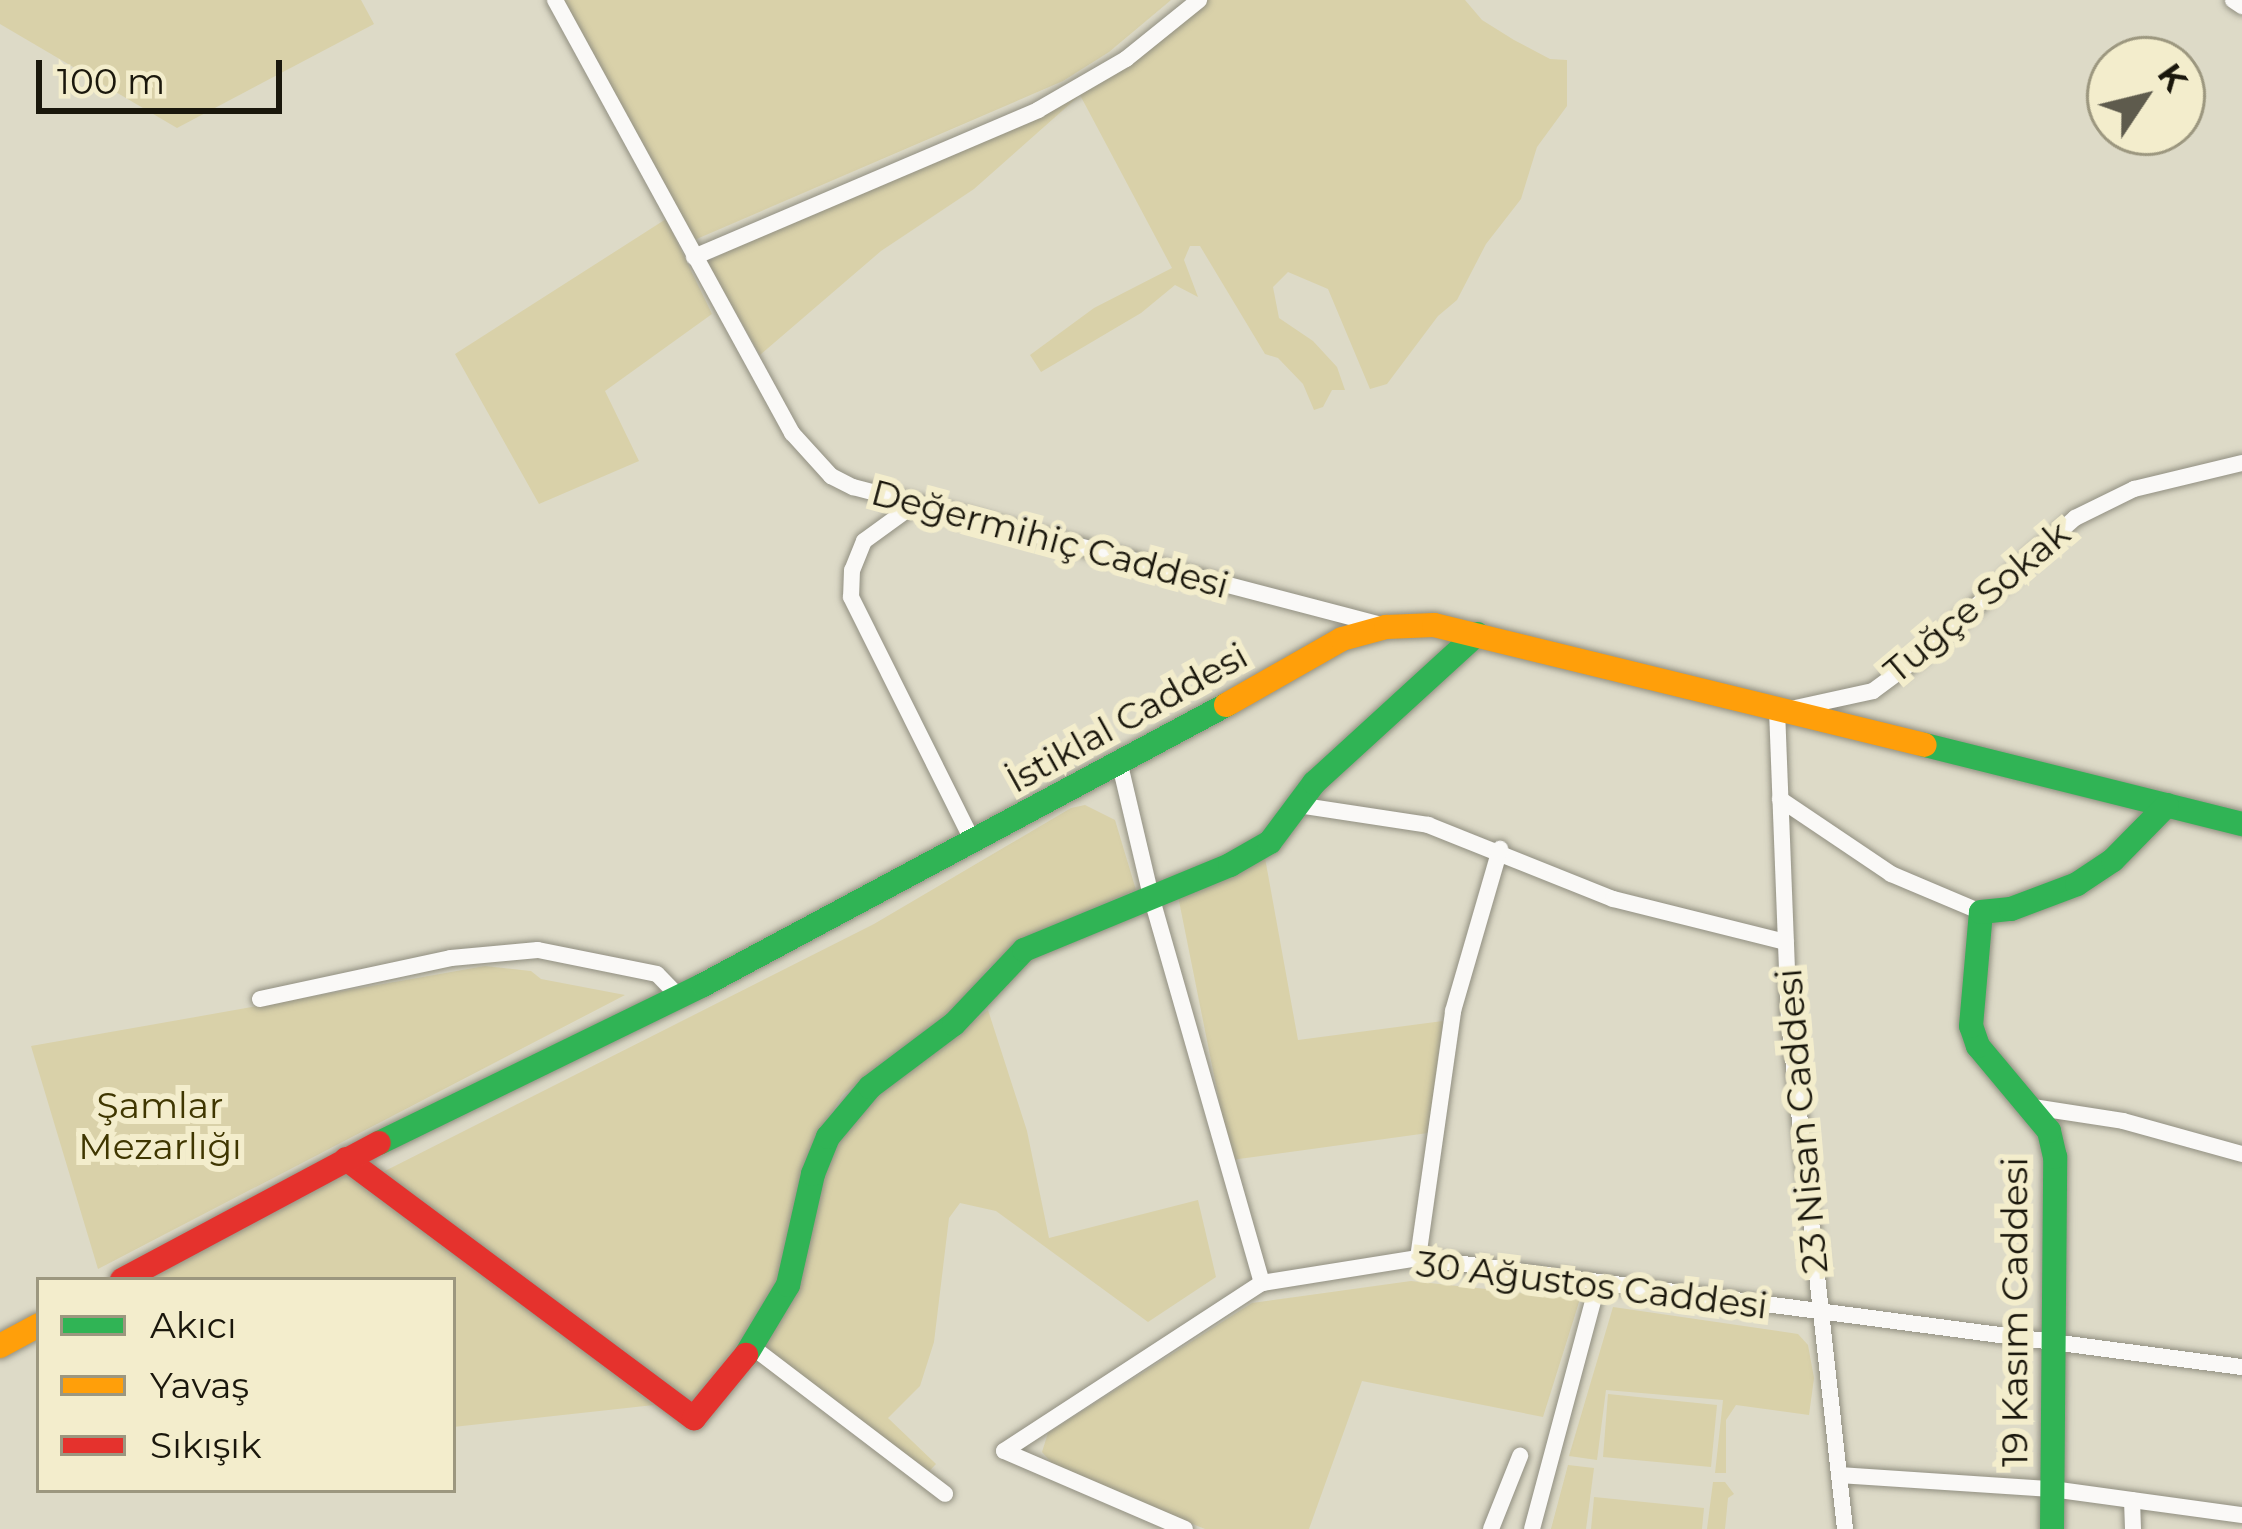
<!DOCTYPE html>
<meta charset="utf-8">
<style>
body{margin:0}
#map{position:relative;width:2242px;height:1529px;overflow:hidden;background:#dddac7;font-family:Montserrat,sans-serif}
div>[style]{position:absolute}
.green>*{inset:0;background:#d9d1a9}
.roads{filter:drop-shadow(0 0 3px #918f81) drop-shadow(0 0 3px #918f81)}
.street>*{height:16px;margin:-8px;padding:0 8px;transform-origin:8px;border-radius:8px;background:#faf9f7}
.fast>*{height:24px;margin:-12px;padding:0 12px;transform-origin:12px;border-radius:12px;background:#30b455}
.slow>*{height:24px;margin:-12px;padding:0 12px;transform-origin:12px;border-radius:12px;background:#ff9f0a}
.jam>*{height:24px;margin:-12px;padding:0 12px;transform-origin:12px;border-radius:12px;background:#e5322d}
span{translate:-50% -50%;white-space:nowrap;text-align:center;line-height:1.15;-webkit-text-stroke:12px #f3edcc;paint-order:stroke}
.street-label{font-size:36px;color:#1a170c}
.park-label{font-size:36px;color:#3f3600}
.legend{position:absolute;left:36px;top:1277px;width:420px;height:216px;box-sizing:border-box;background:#f3edcc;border:3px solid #9c977f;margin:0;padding:15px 21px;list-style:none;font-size:36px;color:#1a170c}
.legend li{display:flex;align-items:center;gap:24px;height:60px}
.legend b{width:60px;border:3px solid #9c977f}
.north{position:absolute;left:2086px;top:36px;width:120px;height:120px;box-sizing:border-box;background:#f3edcc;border:3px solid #9c977f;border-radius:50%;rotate:55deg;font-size:33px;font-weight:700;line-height:48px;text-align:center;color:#1a170c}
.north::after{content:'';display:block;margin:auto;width:42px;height:54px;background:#5e5b4d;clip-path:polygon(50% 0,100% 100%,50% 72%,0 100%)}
.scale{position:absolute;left:36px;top:60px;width:246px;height:54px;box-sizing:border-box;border:6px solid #1a170c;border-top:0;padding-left:15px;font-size:36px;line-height:42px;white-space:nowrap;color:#1a170c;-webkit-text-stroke:9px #f3edcc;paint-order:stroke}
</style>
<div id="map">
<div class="green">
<i style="clip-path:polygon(0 0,361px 0,374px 24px,177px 128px,0 24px)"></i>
<i style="clip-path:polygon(560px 0,1171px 0,1109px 52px,1063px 81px,692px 241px)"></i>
<i style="clip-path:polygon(1187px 0,1465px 0,1482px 20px,1514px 40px,1550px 59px,1567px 60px,1567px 106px,1537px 147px,1521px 199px,1486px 244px,1457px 300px,1438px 316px,1387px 384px,1370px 389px,1328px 289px,1288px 272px,1273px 287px,1279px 318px,1313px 341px,1337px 367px,1345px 390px,1332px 390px,1323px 407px,1314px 410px,1303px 384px,1278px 358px,1265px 354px,1200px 246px,1190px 246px,1184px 260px,1198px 297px,1175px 285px,1141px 313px,1041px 372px,1030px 355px,1094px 308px,1172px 268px,1080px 95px,974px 189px,881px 251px,760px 355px,707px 262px,839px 195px,965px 146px,1123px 55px)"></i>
<i style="clip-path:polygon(666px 219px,712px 314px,605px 391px,639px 461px,539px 504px,455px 354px)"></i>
<i style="clip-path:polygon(1085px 805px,1115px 820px,1136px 890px,1026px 937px,989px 968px,951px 1014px,843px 1094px,825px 1123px,782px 1274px,759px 1320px,693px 1407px,383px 1172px,874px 924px,1071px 808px)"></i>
<i style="clip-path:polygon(1265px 858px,1298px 1040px,1443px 1021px,1428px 1133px,1231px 1160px,1178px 896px)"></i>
<i style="clip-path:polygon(485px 966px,531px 971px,541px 979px,625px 995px,98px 1269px,31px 1046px)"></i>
<i style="clip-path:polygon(988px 1010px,1027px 1131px,1049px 1238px,1198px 1200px,1216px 1277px,1148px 1322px,996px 1211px,960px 1203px,949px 1218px,934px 1342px,920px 1386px,888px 1418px,936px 1464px,919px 1482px,755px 1360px,795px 1295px,826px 1167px,856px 1111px)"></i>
<i style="clip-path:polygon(346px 1168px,654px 1405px,453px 1427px,453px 1280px,135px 1280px)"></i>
<i style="clip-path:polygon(1411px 1281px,1580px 1299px,1543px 1417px,1362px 1381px,1309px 1529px,1205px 1529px,1057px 1469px,1042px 1452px,1048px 1433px,1252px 1303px)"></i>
<i style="clip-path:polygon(1613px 1307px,1798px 1334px,1808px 1345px,1814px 1378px,1809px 1415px,1736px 1405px,1726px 1420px,1726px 1473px,1715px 1473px,1723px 1400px,1606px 1390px,1597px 1460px,1569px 1456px)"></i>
<i style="clip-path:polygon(1608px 1394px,1717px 1405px,1711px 1467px,1603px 1457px)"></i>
<i style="clip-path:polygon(1568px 1465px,1594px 1468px,1586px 1529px,1551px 1529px)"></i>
<i style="clip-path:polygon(1713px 1482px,1725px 1482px,1734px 1494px,1728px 1498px,1725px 1529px,1707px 1529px)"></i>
<i style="clip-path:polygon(1594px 1497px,1704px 1508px,1702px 1529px,1591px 1529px)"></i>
</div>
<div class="roads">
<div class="street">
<i style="left:555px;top:0;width:494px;rotate:61.3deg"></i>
<i style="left:792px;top:433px;width:58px;rotate:47.8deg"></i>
<i style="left:831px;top:476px;width:25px;rotate:27deg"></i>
<i style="left:853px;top:487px;width:550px;rotate:14.64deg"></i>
<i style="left:2233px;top:0;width:11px;rotate:34deg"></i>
<i style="left:694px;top:257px;width:374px;rotate:-23.1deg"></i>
<i style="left:1038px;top:110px;width:102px;rotate:-30.1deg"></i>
<i style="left:1126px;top:59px;width:94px;rotate:-38.9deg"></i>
<i style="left:915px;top:504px;width:63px;rotate:144deg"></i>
<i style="left:864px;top:541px;width:31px;rotate:112deg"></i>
<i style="left:852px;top:570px;width:27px;rotate:92deg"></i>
<i style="left:851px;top:597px;width:274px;rotate:63.5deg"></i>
<i style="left:1120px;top:765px;width:135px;rotate:76.7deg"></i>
<i style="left:1151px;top:896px;width:403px;rotate:74deg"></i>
<i style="left:1262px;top:1283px;width:158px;rotate:-9.1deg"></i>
<i style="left:1418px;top:1258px;width:831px;rotate:7.54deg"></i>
<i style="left:1780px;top:799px;width:134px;rotate:34deg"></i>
<i style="left:1891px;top:874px;width:98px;rotate:22.9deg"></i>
<i style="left:1298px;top:805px;width:132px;rotate:8.7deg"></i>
<i style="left:1428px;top:825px;width:199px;rotate:21.8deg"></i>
<i style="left:1613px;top:899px;width:178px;rotate:14deg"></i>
<i style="left:260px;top:999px;width:195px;rotate:-12.1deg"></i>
<i style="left:451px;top:958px;width:87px;rotate:-5.3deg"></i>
<i style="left:538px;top:950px;width:121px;rotate:11.4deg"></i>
<i style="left:657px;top:974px;width:32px;rotate:46deg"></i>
<i style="left:2033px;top:1107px;width:91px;rotate:8.8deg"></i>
<i style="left:2123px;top:1121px;width:123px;rotate:15.5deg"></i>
<i style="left:1418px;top:1258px;width:249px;rotate:-81.9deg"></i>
<i style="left:1453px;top:1011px;width:169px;rotate:-73.8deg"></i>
<i style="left:751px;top:1346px;width:244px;rotate:37.3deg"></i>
<i style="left:1004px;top:1451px;width:308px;rotate:-33.1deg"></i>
<i style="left:1004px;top:1451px;width:197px;rotate:23.3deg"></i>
<i style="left:1839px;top:1475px;width:213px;rotate:3.8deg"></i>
<i style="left:2052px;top:1489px;width:192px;rotate:7.8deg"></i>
<i style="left:2132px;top:1500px;width:29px;rotate:88deg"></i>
<i style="left:1491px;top:1529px;width:79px;rotate:-68.3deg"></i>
<i style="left:1532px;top:1529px;width:255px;rotate:-75deg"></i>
<i style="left:1845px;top:1529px;width:510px;rotate:-96.3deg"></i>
<i style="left:1789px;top:1022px;width:310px;rotate:-92.2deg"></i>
<i style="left:1777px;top:712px;width:98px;rotate:-12.3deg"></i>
<i style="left:1873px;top:691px;width:57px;rotate:-36.5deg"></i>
<i style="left:1919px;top:657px;width:209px;rotate:-41.7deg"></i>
<i style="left:2075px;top:518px;width:66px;rotate:-26.2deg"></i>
<i style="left:2134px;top:489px;width:111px;rotate:-13.5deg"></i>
</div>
<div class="fast">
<i style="left:1925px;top:745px;width:327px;rotate:14deg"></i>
<i style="left:379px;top:1143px;width:360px;rotate:-26deg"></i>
<i style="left:703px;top:985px;width:593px;rotate:-28.16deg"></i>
<i style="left:746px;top:1355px;width:82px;rotate:-59deg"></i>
<i style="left:788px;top:1285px;width:114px;rotate:-77.3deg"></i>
<i style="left:813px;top:1174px;width:40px;rotate:-68deg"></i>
<i style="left:828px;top:1137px;width:65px;rotate:-50deg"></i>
<i style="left:870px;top:1087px;width:105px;rotate:-36.9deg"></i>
<i style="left:954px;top:1024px;width:102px;rotate:-46.6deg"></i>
<i style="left:1024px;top:950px;width:223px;rotate:-22.4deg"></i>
<i style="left:1230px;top:865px;width:46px;rotate:-29.9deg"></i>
<i style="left:1270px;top:842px;width:74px;rotate:-53.3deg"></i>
<i style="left:1314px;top:783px;width:221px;rotate:-42.4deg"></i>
<i style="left:2052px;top:1529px;width:372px;rotate:-89.5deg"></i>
<i style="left:2055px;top:1157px;width:27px;rotate:-103deg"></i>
<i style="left:2049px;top:1131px;width:111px;rotate:-129.9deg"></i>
<i style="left:1978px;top:1046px;width:21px;rotate:-109deg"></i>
<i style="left:1971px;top:1026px;width:114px;rotate:-85deg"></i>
<i style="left:1981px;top:912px;width:30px;rotate:-6deg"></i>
<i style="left:2011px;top:909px;width:71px;rotate:-20.7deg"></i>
<i style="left:2077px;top:884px;width:43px;rotate:-33.7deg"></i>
<i style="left:2113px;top:860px;width:77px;rotate:-45.5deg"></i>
</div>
<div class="slow">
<i style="left:1226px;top:705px;width:133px;rotate:-29.6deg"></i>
<i style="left:1342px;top:639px;width:46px;rotate:-15.3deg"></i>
<i style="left:1386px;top:627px;width:48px;rotate:-2.4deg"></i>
<i style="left:1434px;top:625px;width:505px;rotate:13.73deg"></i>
<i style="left:0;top:1346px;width:44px;rotate:-28.3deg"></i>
</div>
<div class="jam">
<i style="left:346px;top:1159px;width:434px;rotate:36.7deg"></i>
<i style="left:694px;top:1418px;width:82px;rotate:-50.5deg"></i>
<i style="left:122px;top:1280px;width:291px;rotate:-28.1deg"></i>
</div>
</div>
<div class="street-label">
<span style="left:1050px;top:539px;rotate:15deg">Değermihiç Caddesi</span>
<span style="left:1977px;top:602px;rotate:-40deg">Tuğçe Sokak</span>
<span style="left:1127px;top:718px;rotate:-29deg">İstiklal Caddesi</span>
<span style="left:1802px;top:1121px;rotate:-95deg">23 Nisan Caddesi</span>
<span style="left:1592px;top:1285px;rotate:7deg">30 Ağustos Caddesi</span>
<span style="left:2015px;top:1312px;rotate:-90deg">19 Kasım Caddesi</span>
</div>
<div class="park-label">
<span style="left:160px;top:1126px">Şamlar<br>Mezarlığı</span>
</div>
<ul class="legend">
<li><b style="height:15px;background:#30b455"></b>Akıcı</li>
<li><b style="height:15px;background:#ff9f0a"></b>Yavaş</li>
<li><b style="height:15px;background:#e5322d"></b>Sıkışık</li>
</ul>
<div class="north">K</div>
<div class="scale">100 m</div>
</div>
